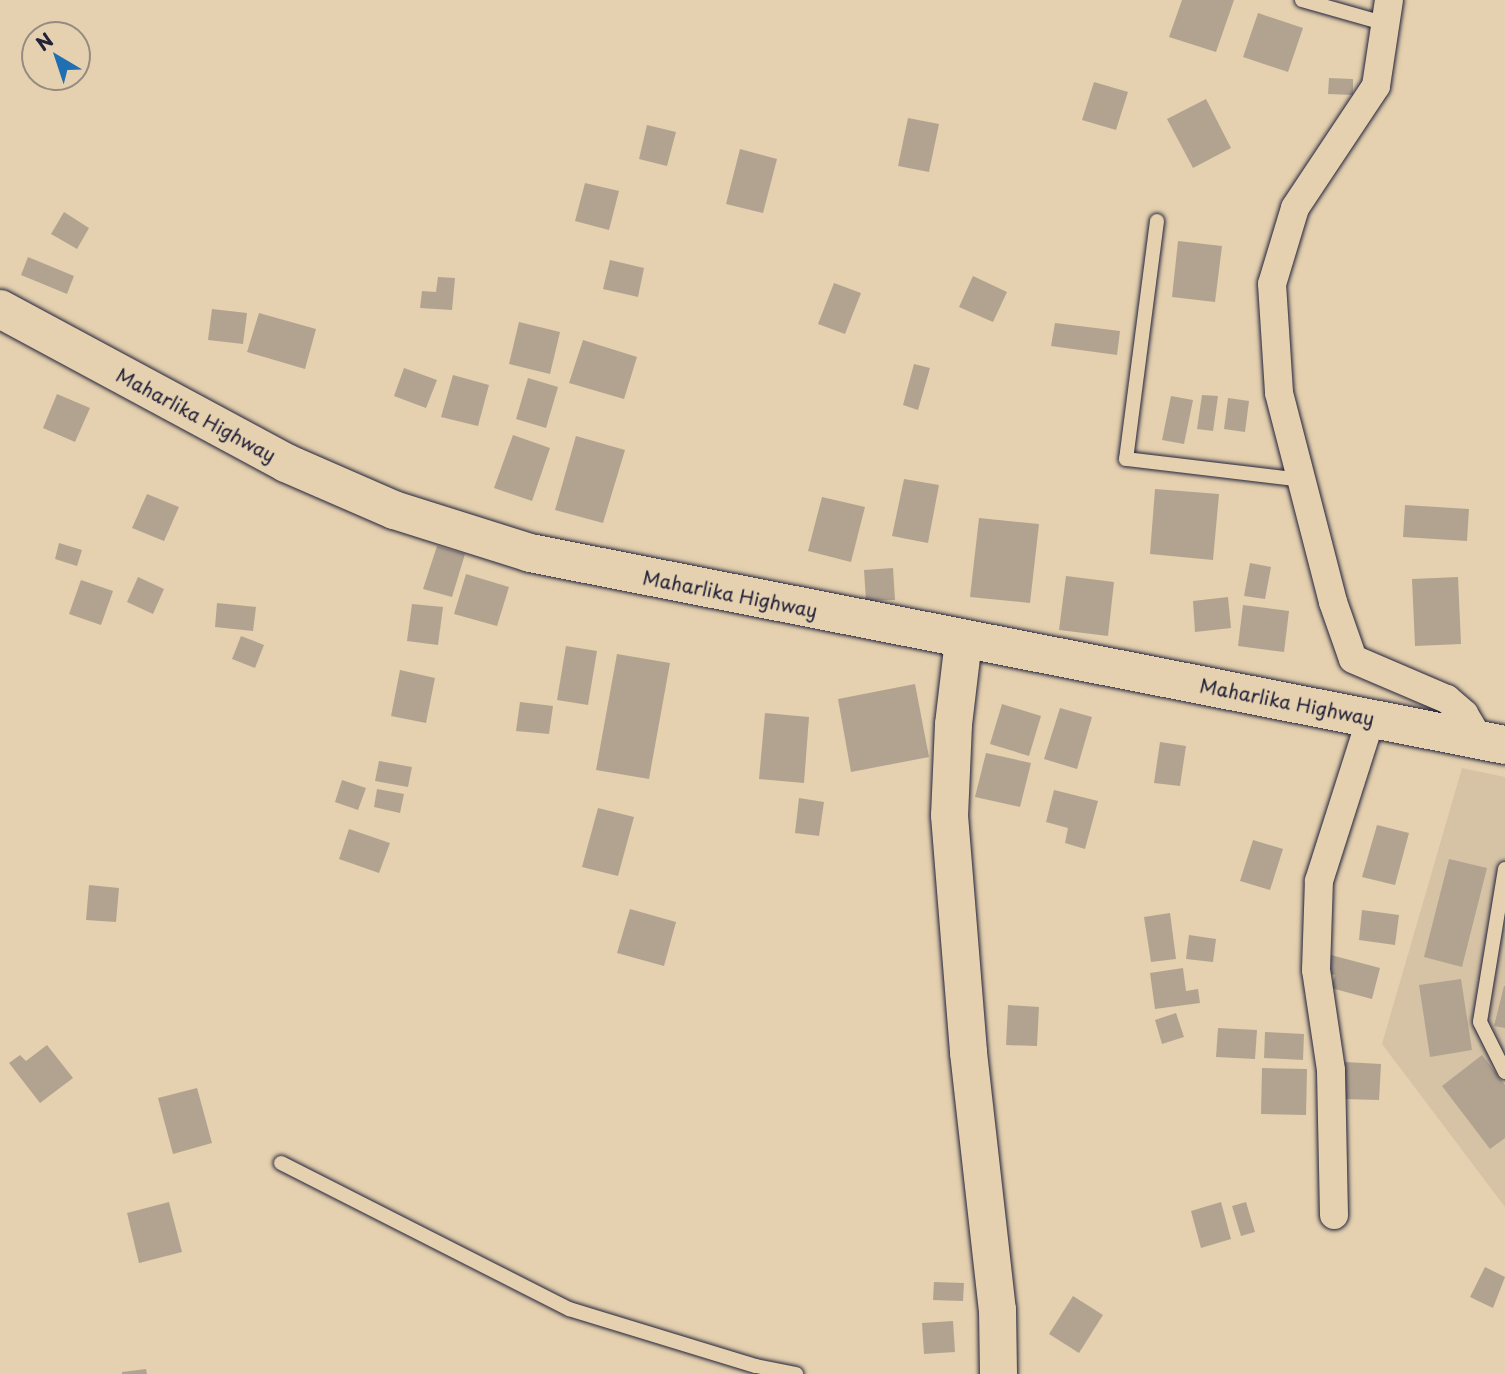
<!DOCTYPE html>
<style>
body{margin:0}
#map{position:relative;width:1505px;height:1374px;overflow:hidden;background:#e5d1af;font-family:"Playpen Sans",sans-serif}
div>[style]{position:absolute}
.built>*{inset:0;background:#d6c3a6}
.building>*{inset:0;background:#b2a391}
.roads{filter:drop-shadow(0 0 2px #22223b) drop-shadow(0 0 2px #22223b)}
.service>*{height:14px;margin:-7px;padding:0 7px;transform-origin:7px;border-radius:7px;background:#e5d1af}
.minor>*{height:28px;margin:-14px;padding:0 14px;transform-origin:14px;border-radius:14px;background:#e5d1af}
.tertiary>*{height:37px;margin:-18.5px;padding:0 18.5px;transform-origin:18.5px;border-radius:18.5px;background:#e5d1af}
.trunk>*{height:38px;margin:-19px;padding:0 19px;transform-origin:19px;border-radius:19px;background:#e5d1af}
span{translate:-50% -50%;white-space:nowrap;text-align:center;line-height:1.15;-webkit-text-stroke:7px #e5d1af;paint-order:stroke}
.street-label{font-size:19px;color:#22223b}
.north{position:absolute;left:21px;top:21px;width:70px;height:70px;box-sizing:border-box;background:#e5d1af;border:2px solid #978b81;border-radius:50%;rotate:321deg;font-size:19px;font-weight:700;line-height:28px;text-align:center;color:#22223b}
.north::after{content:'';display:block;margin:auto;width:24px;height:32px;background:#1f6fb2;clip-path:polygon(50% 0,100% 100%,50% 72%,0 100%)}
</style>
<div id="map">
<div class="built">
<i style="clip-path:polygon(1462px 768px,1505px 777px,1505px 1207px,1382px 1044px)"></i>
</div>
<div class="building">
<i style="clip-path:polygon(1182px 0,1234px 0,1216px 52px,1169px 37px)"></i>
<i style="clip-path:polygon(1258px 13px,1303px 28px,1288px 72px,1243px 57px)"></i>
<i style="clip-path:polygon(1329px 78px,1353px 79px,1353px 95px,1328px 94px)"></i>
<i style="clip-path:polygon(1094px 82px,1128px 92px,1116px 130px,1082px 120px)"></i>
<i style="clip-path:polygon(1206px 99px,1231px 148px,1193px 168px,1167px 119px)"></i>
<i style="clip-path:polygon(908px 118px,939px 124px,929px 172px,898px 166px)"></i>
<i style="clip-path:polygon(647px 125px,676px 132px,667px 166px,639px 159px)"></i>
<i style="clip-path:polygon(740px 149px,777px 159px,763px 213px,726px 204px)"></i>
<i style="clip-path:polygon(585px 183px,619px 191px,609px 230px,575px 221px)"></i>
<i style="clip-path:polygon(64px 212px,89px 228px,77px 249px,51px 234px)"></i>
<i style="clip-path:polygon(1178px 241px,1222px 246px,1215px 302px,1172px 297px)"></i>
<i style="clip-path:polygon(28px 257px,74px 276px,67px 294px,21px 275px)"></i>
<i style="clip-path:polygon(610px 260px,644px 268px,638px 297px,603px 289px)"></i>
<i style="clip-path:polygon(973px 276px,1007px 292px,993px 322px,959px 307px)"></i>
<i style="clip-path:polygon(438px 277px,455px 278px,452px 310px,420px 308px,422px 291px,436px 292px)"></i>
<i style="clip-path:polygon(834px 283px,861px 293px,845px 334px,818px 324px)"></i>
<i style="clip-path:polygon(212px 309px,247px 313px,243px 344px,208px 340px)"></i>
<i style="clip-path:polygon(259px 313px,316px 329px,305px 369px,247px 352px)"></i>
<i style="clip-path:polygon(519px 322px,560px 332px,550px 374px,509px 364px)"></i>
<i style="clip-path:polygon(1055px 323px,1120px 331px,1117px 355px,1051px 346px)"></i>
<i style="clip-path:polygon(583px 340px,637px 357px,624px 399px,569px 383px)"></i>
<i style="clip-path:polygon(914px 364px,930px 368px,918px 410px,903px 405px)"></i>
<i style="clip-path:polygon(404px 368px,437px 380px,426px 408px,394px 396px)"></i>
<i style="clip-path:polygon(453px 375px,489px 385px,478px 426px,441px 417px)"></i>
<i style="clip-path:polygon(528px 378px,558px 387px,546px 428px,516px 419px)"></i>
<i style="clip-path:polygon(57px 394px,90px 408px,75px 442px,43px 428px)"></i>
<i style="clip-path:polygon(1202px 395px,1218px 396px,1213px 431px,1197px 429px)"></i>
<i style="clip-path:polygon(1171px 396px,1193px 400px,1184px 444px,1162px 440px)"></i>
<i style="clip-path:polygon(1228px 398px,1249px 401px,1245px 432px,1224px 429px)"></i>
<i style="clip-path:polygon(513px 435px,550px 448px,532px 501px,494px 488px)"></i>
<i style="clip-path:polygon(576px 436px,625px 450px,603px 523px,555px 510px)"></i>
<i style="clip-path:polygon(904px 479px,939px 485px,928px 543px,892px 536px)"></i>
<i style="clip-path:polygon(1155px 489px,1219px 494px,1213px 560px,1150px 554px)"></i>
<i style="clip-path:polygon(147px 494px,179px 507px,164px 541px,132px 528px)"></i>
<i style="clip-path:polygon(822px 497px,865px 507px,851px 562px,808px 551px)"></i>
<i style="clip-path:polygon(1405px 505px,1469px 509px,1467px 541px,1403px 537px)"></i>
<i style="clip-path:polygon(979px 518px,1039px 524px,1030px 603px,970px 597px)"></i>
<i style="clip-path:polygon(59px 543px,82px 550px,77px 566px,55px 559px)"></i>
<i style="clip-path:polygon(437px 546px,465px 554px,452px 597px,423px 589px)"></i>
<i style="clip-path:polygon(1250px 563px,1271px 567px,1265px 599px,1244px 596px)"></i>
<i style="clip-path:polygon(893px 568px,895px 600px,866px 601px,864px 570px)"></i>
<i style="clip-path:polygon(466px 574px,509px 587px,497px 626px,454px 614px)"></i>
<i style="clip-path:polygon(1066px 576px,1114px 582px,1108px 636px,1059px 630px)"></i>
<i style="clip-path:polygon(138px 577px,164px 589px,153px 614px,127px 602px)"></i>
<i style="clip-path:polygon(1458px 577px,1461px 644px,1415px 646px,1412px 579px)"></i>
<i style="clip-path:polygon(81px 580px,113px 591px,101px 625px,69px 614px)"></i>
<i style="clip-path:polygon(1228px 597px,1231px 628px,1195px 632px,1193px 601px)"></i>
<i style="clip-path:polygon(217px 603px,256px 607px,253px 631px,215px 627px)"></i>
<i style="clip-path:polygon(412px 604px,443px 607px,438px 645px,407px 641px)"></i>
<i style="clip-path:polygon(1243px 605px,1289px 611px,1284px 652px,1238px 646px)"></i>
<i style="clip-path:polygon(241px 636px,264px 645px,255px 668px,232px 659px)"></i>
<i style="clip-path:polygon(566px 646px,597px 651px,588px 705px,557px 700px)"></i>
<i style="clip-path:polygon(617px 654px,670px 663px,649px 779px,596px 770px)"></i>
<i style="clip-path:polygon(400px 670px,435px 678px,426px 723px,391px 716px)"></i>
<i style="clip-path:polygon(915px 684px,929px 757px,851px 772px,838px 699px)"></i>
<i style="clip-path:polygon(520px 702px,553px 706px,549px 734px,516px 731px)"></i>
<i style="clip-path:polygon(1002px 704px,1041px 716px,1029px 756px,990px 744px)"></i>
<i style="clip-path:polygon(1060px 708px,1092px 717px,1077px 769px,1044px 759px)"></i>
<i style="clip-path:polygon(765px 713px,809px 717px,804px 783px,759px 779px)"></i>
<i style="clip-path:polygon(1160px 742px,1186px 746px,1180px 786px,1154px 783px)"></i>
<i style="clip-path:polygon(986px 753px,1031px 763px,1020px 807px,975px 797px)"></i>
<i style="clip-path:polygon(379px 761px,412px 767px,408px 787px,375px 781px)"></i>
<i style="clip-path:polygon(342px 780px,366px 788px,358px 810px,335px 802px)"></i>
<i style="clip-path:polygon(377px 789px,404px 794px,400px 813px,374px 807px)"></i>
<i style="clip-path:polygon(1054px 790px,1098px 801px,1085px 849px,1065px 843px,1068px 828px,1046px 822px)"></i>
<i style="clip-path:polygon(799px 798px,824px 802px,819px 836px,795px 833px)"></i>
<i style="clip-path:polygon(598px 808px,634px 817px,618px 876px,582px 867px)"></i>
<i style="clip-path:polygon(1377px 825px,1409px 833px,1395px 885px,1362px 877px)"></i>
<i style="clip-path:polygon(349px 829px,390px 843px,379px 873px,339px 859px)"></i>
<i style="clip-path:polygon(1253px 840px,1283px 849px,1270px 890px,1240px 881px)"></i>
<i style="clip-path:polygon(1449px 859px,1487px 868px,1462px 967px,1424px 957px)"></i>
<i style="clip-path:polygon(89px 885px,119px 888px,116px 922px,86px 920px)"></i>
<i style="clip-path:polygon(630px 909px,676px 922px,664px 966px,617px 953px)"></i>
<i style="clip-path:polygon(1362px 910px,1399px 915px,1395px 945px,1359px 940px)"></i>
<i style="clip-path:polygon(1170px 913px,1176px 959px,1151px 962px,1144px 917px)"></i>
<i style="clip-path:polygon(1189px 935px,1216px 939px,1213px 962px,1186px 959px)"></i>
<i style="clip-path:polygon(1331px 955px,1380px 968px,1372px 999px,1331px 988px,1335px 975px,1326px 973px)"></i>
<i style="clip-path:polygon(1183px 968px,1186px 991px,1198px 989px,1200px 1003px,1155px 1009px,1150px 973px)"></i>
<i style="clip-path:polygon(1461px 979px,1472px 1050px,1430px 1057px,1419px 985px)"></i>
<i style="clip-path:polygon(1504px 986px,1505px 986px,1505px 1028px,1494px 1026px)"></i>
<i style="clip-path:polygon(1008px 1005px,1039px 1007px,1037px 1046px,1006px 1045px)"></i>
<i style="clip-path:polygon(1176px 1013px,1184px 1037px,1162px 1044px,1155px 1020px)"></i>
<i style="clip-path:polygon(1218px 1028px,1257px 1030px,1255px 1059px,1216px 1057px)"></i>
<i style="clip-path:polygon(1265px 1032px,1304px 1034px,1303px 1060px,1264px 1058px)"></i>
<i style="clip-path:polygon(47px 1045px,73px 1078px,40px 1103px,9px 1063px,20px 1055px,26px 1061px)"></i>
<i style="clip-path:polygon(1482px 1055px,1505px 1085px,1505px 1138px,1490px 1149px,1442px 1086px)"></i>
<i style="clip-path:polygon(1345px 1062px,1381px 1064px,1379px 1100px,1343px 1099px)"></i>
<i style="clip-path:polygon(1262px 1068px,1307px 1069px,1306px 1115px,1261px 1114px)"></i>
<i style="clip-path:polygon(197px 1088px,212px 1143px,173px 1154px,158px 1098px)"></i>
<i style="clip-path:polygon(169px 1202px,182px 1252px,139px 1263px,127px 1213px)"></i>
<i style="clip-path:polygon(1221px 1202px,1231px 1239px,1201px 1248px,1191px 1211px)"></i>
<i style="clip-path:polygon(1246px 1202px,1255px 1232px,1241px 1236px,1232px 1206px)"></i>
<i style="clip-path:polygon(1485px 1267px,1505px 1277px,1493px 1308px,1470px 1297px)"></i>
<i style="clip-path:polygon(934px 1282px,964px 1283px,963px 1301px,933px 1300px)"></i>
<i style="clip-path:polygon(1073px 1296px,1103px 1315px,1079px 1353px,1049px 1334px)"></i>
<i style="clip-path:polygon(953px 1321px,955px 1352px,924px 1354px,922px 1323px)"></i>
<i style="clip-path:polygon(146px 1369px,147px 1374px,122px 1374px,122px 1372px)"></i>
</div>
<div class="roads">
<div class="service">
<i style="left:1302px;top:0;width:88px;rotate:15.8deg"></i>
<i style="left:1157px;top:221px;width:240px;rotate:97.4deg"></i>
<i style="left:1126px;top:459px;width:176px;rotate:6.8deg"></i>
<i style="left:1505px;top:869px;width:155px;rotate:99.3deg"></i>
<i style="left:1480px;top:1022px;width:56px;rotate:63.4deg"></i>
<i style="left:281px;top:1163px;width:323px;rotate:26.9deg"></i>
<i style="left:569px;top:1309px;width:195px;rotate:17deg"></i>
<i style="left:756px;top:1366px;width:41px;rotate:11.3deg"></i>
</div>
<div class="minor">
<i style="left:1389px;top:0;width:87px;rotate:98.6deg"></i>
<i style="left:1376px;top:86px;width:146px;rotate:123.6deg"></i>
<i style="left:1295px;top:208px;width:79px;rotate:106.8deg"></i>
<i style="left:1272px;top:284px;width:109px;rotate:86.3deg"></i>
<i style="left:1279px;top:393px;width:216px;rotate:75.5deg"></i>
<i style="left:1333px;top:602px;width:60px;rotate:70.7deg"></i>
<i style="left:1353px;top:659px;width:102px;rotate:23.1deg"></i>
<i style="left:1447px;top:699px;width:23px;rotate:41deg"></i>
<i style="left:1464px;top:714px;width:31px;rotate:59deg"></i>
<i style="left:1334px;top:1215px;width:145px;rotate:-91.2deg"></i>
<i style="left:1331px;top:1070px;width:101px;rotate:-98.5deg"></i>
<i style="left:1316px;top:970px;width:89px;rotate:-88.1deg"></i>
<i style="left:1319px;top:881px;width:171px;rotate:-72.3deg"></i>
</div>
<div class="tertiary">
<i style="left:963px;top:640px;width:85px;rotate:96.8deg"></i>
<i style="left:953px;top:724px;width:91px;rotate:92.5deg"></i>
<i style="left:949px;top:815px;width:238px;rotate:85.4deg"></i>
<i style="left:968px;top:1052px;width:259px;rotate:83.6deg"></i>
<i style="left:997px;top:1309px;width:65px;rotate:89.1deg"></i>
</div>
<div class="trunk">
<i style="left:0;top:309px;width:325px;rotate:28.3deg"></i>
<i style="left:286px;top:463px;width:118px;rotate:23.5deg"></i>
<i style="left:394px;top:510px;width:143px;rotate:17.5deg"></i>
<i style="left:530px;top:553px;width:994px;rotate:11.14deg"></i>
</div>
</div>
<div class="street-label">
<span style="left:196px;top:415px;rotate:28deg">Maharlika Highway</span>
<span style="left:730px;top:594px;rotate:11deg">Maharlika Highway</span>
<span style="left:1287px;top:702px;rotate:11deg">Maharlika Highway</span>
</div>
<div class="north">N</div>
</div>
